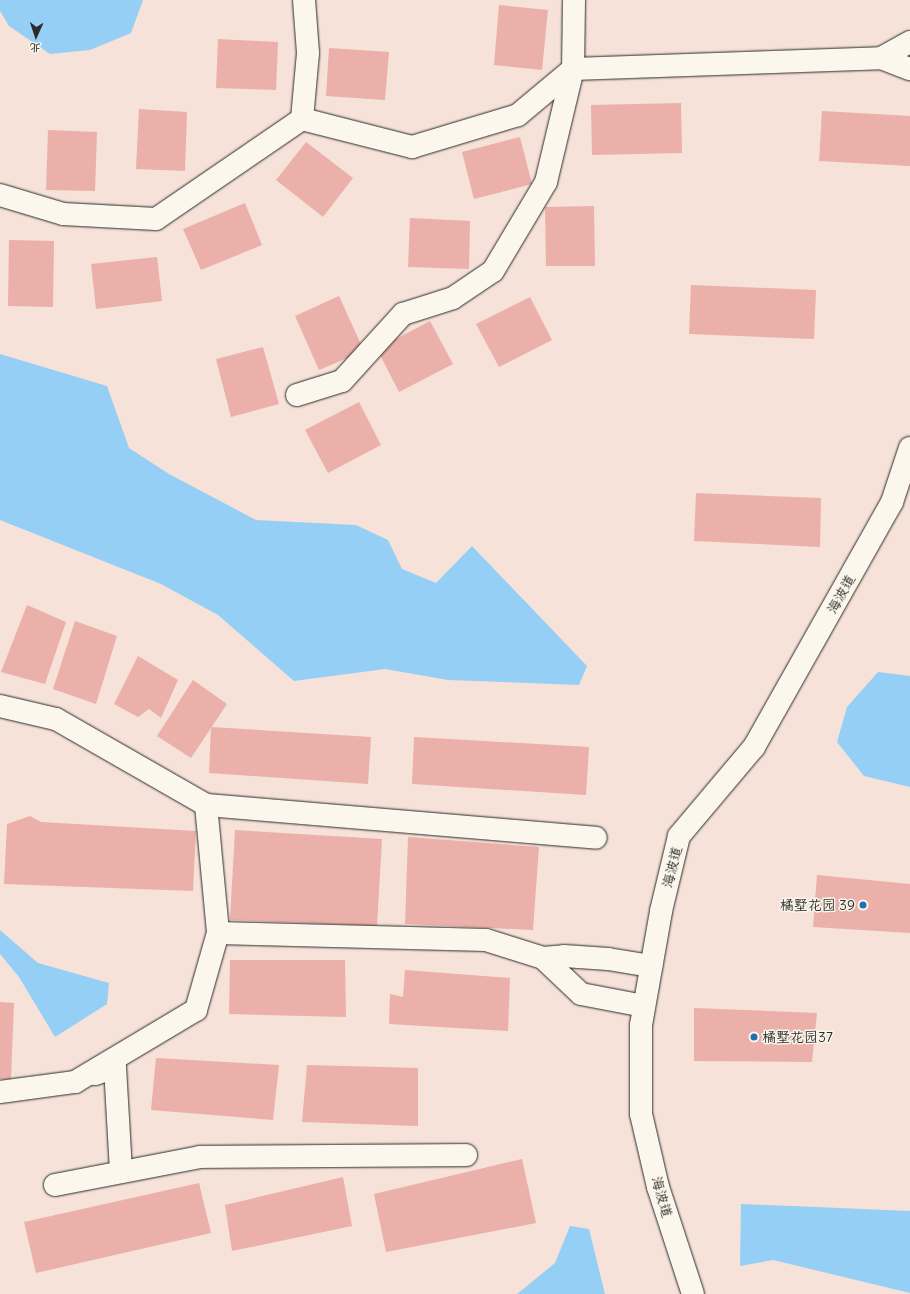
<!DOCTYPE html>
<meta charset="utf-8">
<style>
body{margin:0}
#map{position:relative;width:910px;height:1294px;overflow:hidden;background:#f6e2d8;font-family:Delius,"LXGW WenKai TC",sans-serif}
div>[style]{position:absolute}
.water>*{inset:0;background:#96cff5}
.building>*{inset:0;background:#ebb0a9}
.roads{filter:drop-shadow(0 0 1px #2b2b2b) drop-shadow(0 0 1px #2b2b2b)}
.minor>*{height:22px;margin:-11px;padding:0 11px;transform-origin:11px;border-radius:11px;background:#fbf7ec}
.dots>*{width:11px;height:11px;translate:-50% -50%;box-sizing:border-box;border:2px solid #fbf7ec;border-radius:50%}
span{translate:-50% -50%;white-space:nowrap;text-align:center;line-height:1.15;-webkit-text-stroke:3px #fbf7ec;paint-order:stroke}
.street-label{font-size:14px;color:#2b2b2b}
.poi-label{font-size:14px;color:#2b2b2b}
.right{translate:-100% -50%;text-align:right}
.left{translate:0 -50%;text-align:left}
.north{position:absolute;left:16px;top:16px;width:40px;height:40px;-webkit-text-stroke:3px #fbf7ec;paint-order:stroke;rotate:183deg;font-size:11px;font-weight:700;line-height:16px;text-align:center;color:#2b2b2b}
.north::after{content:'';display:block;margin:auto;width:14px;height:18px;background:#2b2b2b;clip-path:polygon(50% 0,100% 100%,50% 72%,0 100%)}
</style>
<div id="map">
<div class="water">
<i style="clip-path:polygon(0 0,143px 0,131px 33px,90px 50px,50px 54px,9px 26px,0 11px)"></i>
<i style="clip-path:polygon(0 354px,107px 386px,129px 448px,169px 474px,256px 520px,356px 525px,388px 540px,402px 569px,436px 583px,472px 546px,587px 666px,579px 685px,448px 680px,385px 669px,294px 681px,218px 615px,161px 584px,0 520px)"></i>
<i style="clip-path:polygon(878px 672px,910px 676px,910px 787px,864px 776px,837px 742px,847px 707px)"></i>
<i style="clip-path:polygon(0 930px,38px 963px,109px 983px,107px 1004px,55px 1037px,19px 977px,0 954px)"></i>
<i style="clip-path:polygon(741px 1204px,910px 1211px,910px 1293px,773px 1260px,740px 1266px)"></i>
<i style="clip-path:polygon(570px 1226px,589px 1229px,605px 1294px,517px 1294px,555px 1263px)"></i>
</div>
<div class="building">
<i style="clip-path:polygon(499px 5px,548px 10px,542px 70px,494px 65px)"></i>
<i style="clip-path:polygon(218px 39px,278px 42px,276px 90px,216px 88px)"></i>
<i style="clip-path:polygon(329px 48px,389px 52px,385px 100px,326px 96px)"></i>
<i style="clip-path:polygon(681px 103px,682px 153px,592px 155px,591px 105px)"></i>
<i style="clip-path:polygon(139px 109px,187px 112px,185px 171px,136px 169px)"></i>
<i style="clip-path:polygon(822px 111px,910px 116px,910px 166px,819px 161px)"></i>
<i style="clip-path:polygon(48px 130px,97px 132px,95px 191px,46px 190px)"></i>
<i style="clip-path:polygon(520px 137px,532px 184px,474px 199px,462px 152px)"></i>
<i style="clip-path:polygon(306px 142px,353px 178px,323px 217px,276px 180px)"></i>
<i style="clip-path:polygon(245px 203px,262px 245px,201px 270px,183px 229px)"></i>
<i style="clip-path:polygon(594px 206px,595px 266px,546px 266px,545px 207px)"></i>
<i style="clip-path:polygon(410px 218px,470px 221px,469px 269px,408px 267px)"></i>
<i style="clip-path:polygon(9px 240px,54px 241px,53px 307px,8px 306px)"></i>
<i style="clip-path:polygon(157px 257px,162px 301px,96px 309px,91px 264px)"></i>
<i style="clip-path:polygon(691px 285px,816px 290px,814px 339px,689px 334px)"></i>
<i style="clip-path:polygon(339px 296px,364px 351px,319px 370px,295px 316px)"></i>
<i style="clip-path:polygon(530px 297px,552px 340px,499px 367px,476px 324px)"></i>
<i style="clip-path:polygon(430px 321px,453px 364px,399px 392px,377px 349px)"></i>
<i style="clip-path:polygon(263px 347px,279px 404px,231px 417px,216px 359px)"></i>
<i style="clip-path:polygon(359px 402px,381px 445px,328px 473px,305px 430px)"></i>
<i style="clip-path:polygon(696px 493px,821px 498px,820px 547px,694px 541px)"></i>
<i style="clip-path:polygon(27px 605px,66px 622px,45px 684px,1px 672px)"></i>
<i style="clip-path:polygon(75px 621px,117px 636px,96px 704px,53px 689px)"></i>
<i style="clip-path:polygon(138px 656px,178px 680px,161px 718px,149px 709px,138px 717px,114px 704px)"></i>
<i style="clip-path:polygon(193px 680px,227px 704px,191px 758px,157px 736px)"></i>
<i style="clip-path:polygon(211px 727px,371px 737px,368px 784px,209px 773px)"></i>
<i style="clip-path:polygon(414px 737px,589px 747px,586px 795px,412px 784px)"></i>
<i style="clip-path:polygon(30px 816px,41px 822px,196px 831px,193px 891px,4px 884px,7px 824px)"></i>
<i style="clip-path:polygon(235px 830px,382px 839px,377px 926px,230px 920px)"></i>
<i style="clip-path:polygon(408px 837px,539px 847px,533px 930px,405px 924px)"></i>
<i style="clip-path:polygon(817px 875px,910px 884px,910px 933px,813px 927px)"></i>
<i style="clip-path:polygon(230px 960px,345px 960px,346px 1017px,229px 1014px)"></i>
<i style="clip-path:polygon(405px 970px,510px 978px,508px 1031px,389px 1024px,390px 994px,403px 997px)"></i>
<i style="clip-path:polygon(0 1002px,14px 1003px,11px 1079px,0 1079px)"></i>
<i style="clip-path:polygon(694px 1008px,817px 1013px,812px 1062px,694px 1061px)"></i>
<i style="clip-path:polygon(156px 1058px,279px 1065px,273px 1120px,151px 1110px)"></i>
<i style="clip-path:polygon(307px 1065px,418px 1068px,418px 1126px,302px 1122px)"></i>
<i style="clip-path:polygon(522px 1159px,536px 1223px,386px 1252px,374px 1194px)"></i>
<i style="clip-path:polygon(343px 1177px,352px 1226px,232px 1251px,225px 1205px)"></i>
<i style="clip-path:polygon(199px 1183px,211px 1233px,36px 1273px,24px 1222px)"></i>
</div>
<div class="roads">
<div class="minor">
<i style="left:574px;top:0;width:69px;rotate:90.8deg"></i>
<i style="left:573px;top:69px;width:308px;rotate:-2deg"></i>
<i style="left:881px;top:58px;width:31px;rotate:21deg"></i>
<i style="left:881px;top:58px;width:33px;rotate:-29deg"></i>
<i style="left:302px;top:119px;width:114px;rotate:14.3deg"></i>
<i style="left:412px;top:147px;width:111px;rotate:-16.8deg"></i>
<i style="left:518px;top:115px;width:72px;rotate:-39.9deg"></i>
<i style="left:0;top:195px;width:66px;rotate:16.8deg"></i>
<i style="left:63px;top:214px;width:93px;rotate:3.1deg"></i>
<i style="left:156px;top:219px;width:177px;rotate:-34.4deg"></i>
<i style="left:302px;top:119px;width:66px;rotate:-84.8deg"></i>
<i style="left:308px;top:53px;width:53px;rotate:-94.3deg"></i>
<i style="left:297px;top:395px;width:47px;rotate:-17.3deg"></i>
<i style="left:342px;top:381px;width:91px;rotate:-47.7deg"></i>
<i style="left:403px;top:314px;width:52px;rotate:-17.7deg"></i>
<i style="left:453px;top:298px;width:48px;rotate:-34deg"></i>
<i style="left:493px;top:271px;width:104px;rotate:-59.2deg"></i>
<i style="left:546px;top:182px;width:116px;rotate:-76.6deg"></i>
<i style="left:0;top:706px;width:57px;rotate:13.1deg"></i>
<i style="left:56px;top:719px;width:173px;rotate:29.8deg"></i>
<i style="left:206px;top:805px;width:129px;rotate:84.6deg"></i>
<i style="left:206px;top:805px;width:391px;rotate:4.8deg"></i>
<i style="left:543px;top:958px;width:21px;rotate:-5deg"></i>
<i style="left:564px;top:956px;width:44px;rotate:3.9deg"></i>
<i style="left:608px;top:959px;width:44px;rotate:9.2deg"></i>
<i style="left:95px;top:1074px;width:21px;rotate:-19deg"></i>
<i style="left:115px;top:1067px;width:105px;rotate:86.7deg"></i>
<i style="left:0;top:1092px;width:76px;rotate:-7.6deg"></i>
<i style="left:75px;top:1082px;width:141px;rotate:-30.8deg"></i>
<i style="left:196px;top:1010px;width:80px;rotate:-74.1deg"></i>
<i style="left:218px;top:933px;width:268px;rotate:1.5deg"></i>
<i style="left:486px;top:940px;width:60px;rotate:17.5deg"></i>
<i style="left:543px;top:958px;width:52px;rotate:43.5deg"></i>
<i style="left:581px;top:994px;width:64px;rotate:10.8deg"></i>
<i style="left:55px;top:1185px;width:148px;rotate:-10.9deg"></i>
<i style="left:200px;top:1157px;width:266px;rotate:-0.4deg"></i>
<i style="left:693px;top:1294px;width:113px;rotate:-108.1deg"></i>
<i style="left:658px;top:1187px;width:75px;rotate:-103.1deg"></i>
<i style="left:641px;top:1114px;width:89px;rotate:-90deg"></i>
<i style="left:641px;top:1025px;width:116px;rotate:-80deg"></i>
<i style="left:661px;top:911px;width:77px;rotate:-76.5deg"></i>
<i style="left:679px;top:836px;width:116px;rotate:-49.9deg"></i>
<i style="left:754px;top:747px;width:281px;rotate:-60.6deg"></i>
<i style="left:892px;top:502px;width:57px;rotate:-71.6deg"></i>
</div>
</div>
<div class="dots">
<i style="left:863px;top:905px;background:#1f6fb2"></i>
<i style="left:754px;top:1037px;background:#1f6fb2"></i>
</div>
<div class="street-label">
<span style="left:841px;top:594px;rotate:-61deg">海波道</span>
<span style="left:672px;top:867px;rotate:-76deg">海波道</span>
<span style="left:662px;top:1197px;rotate:74deg">海波道</span>
</div>
<div class="poi-label">
<span class="right" style="left:855px;top:905px">橘墅花园 39</span>
<span class="left" style="left:762px;top:1037px">橘墅花园37</span>
</div>
<div class="north">北</div>
</div>
